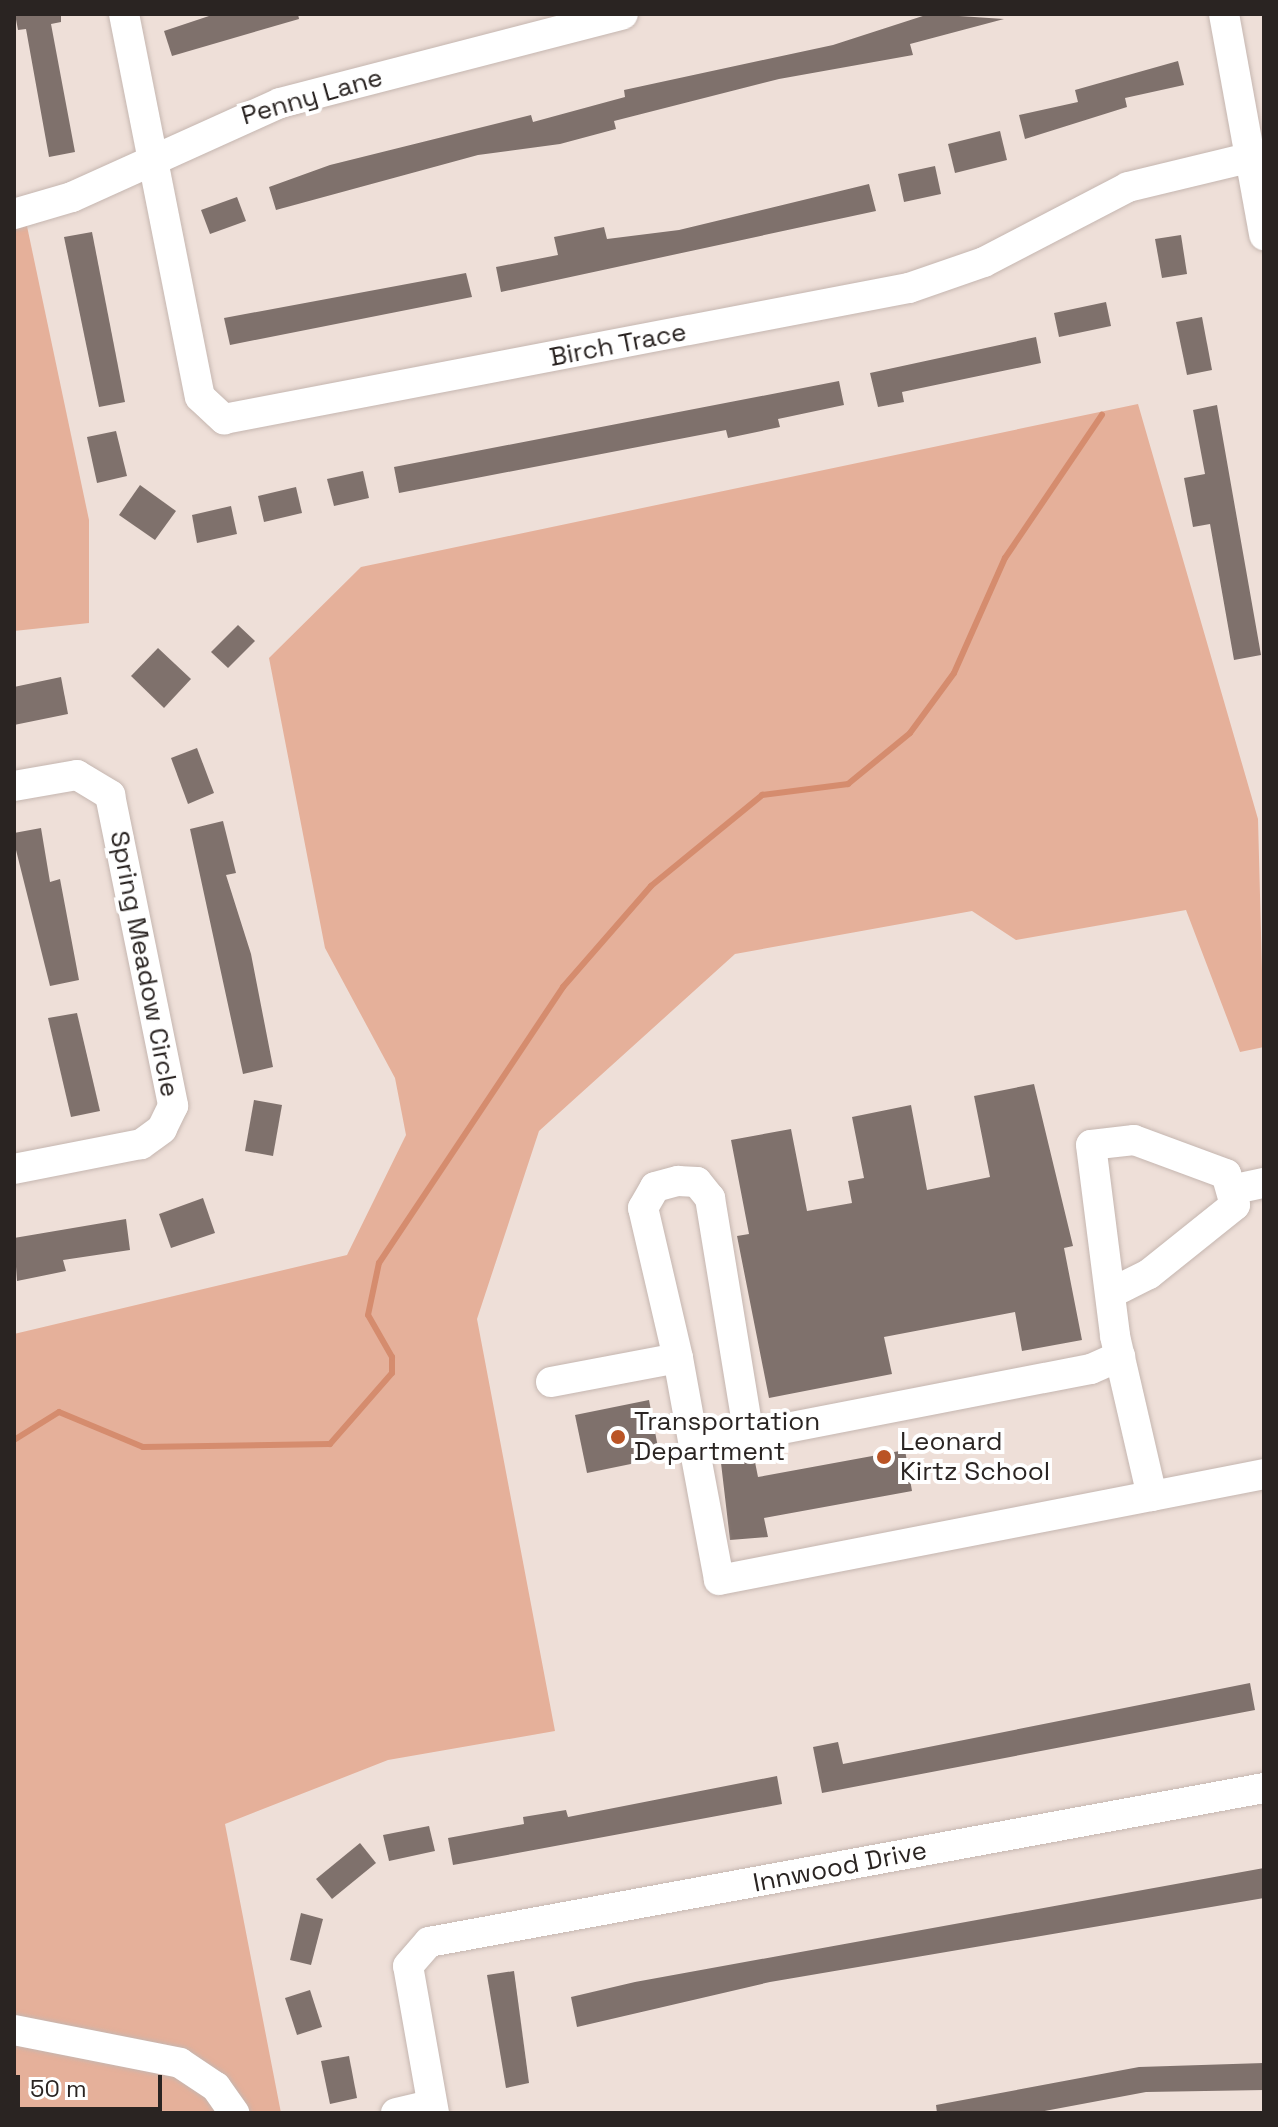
<!DOCTYPE html>
<style>
body{margin:0}
#map{position:relative;width:1278px;height:2127px;overflow:hidden;background:#eedfd8;font-family:"Space Grotesk",sans-serif}
div>[style]{position:absolute}
.green>*{inset:0;background:#e5b09a}
.stream>*{height:6px;margin:-3px;padding:0 3px;transform-origin:3px;border-radius:3px;background:#d58c6e}
.building>*{inset:0;background:#7f716c}
.roads{filter:drop-shadow(0 0 2px #c5b6b0) drop-shadow(0 0 2px #c5b6b0)}
.minor>*{height:30px;margin:-15px;padding:0 15px;transform-origin:15px;border-radius:15px;background:#fff}
.dots>*{width:22px;height:22px;translate:-50% -50%;box-sizing:border-box;border:4px solid #fff;border-radius:50%}
span{translate:-50% -50%;white-space:nowrap;text-align:center;line-height:1.15;-webkit-text-stroke:8px #fff;paint-order:stroke}
.street-label{font-size:26px;color:#2a2422}
.poi-label{font-size:26px;color:#2a2422}
.left{translate:0 -50%;text-align:left}
.frame{position:absolute;inset:0;border:16px solid #2a2422;pointer-events:none}
.scale{position:absolute;left:16px;top:2075px;width:146px;height:36px;box-sizing:border-box;border:4px solid #2a2422;border-top:0;padding-left:10px;font-size:24px;line-height:28px;white-space:nowrap;color:#2a2422;-webkit-text-stroke:6px #fff;paint-order:stroke}
</style>
<div id="map">
<div class="green">
<i style="clip-path:polygon(24px 212px,89px 520px,89px 623px,14px 631px,14px 214px)"></i>
<i style="clip-path:polygon(1138px 404px,1258px 819px,1264px 1047px,1240px 1052px,1186px 910px,1016px 940px,972px 911px,735px 954px,539px 1131px,477px 1319px,555px 1731px,388px 1760px,225px 1824px,281px 2113px,14px 2113px,14px 1334px,347px 1255px,406px 1135px,395px 1078px,325px 948px,269px 658px,361px 567px)"></i>
</div>
<div class="stream">
<i style="left:14px;top:1440px;width:53px;rotate:-31.9deg"></i>
<i style="left:59px;top:1412px;width:91px;rotate:22.6deg"></i>
<i style="left:143px;top:1447px;width:187px;rotate:-0.9deg"></i>
<i style="left:330px;top:1444px;width:94px;rotate:-48.9deg"></i>
<i style="left:392px;top:1373px;width:16px;rotate:-90deg"></i>
<i style="left:392px;top:1357px;width:48px;rotate:-119.7deg"></i>
<i style="left:368px;top:1315px;width:53px;rotate:-78.1deg"></i>
<i style="left:379px;top:1263px;width:332px;rotate:-56.3deg"></i>
<i style="left:563px;top:987px;width:134px;rotate:-48.9deg"></i>
<i style="left:651px;top:886px;width:144px;rotate:-39.3deg"></i>
<i style="left:762px;top:795px;width:87px;rotate:-7.3deg"></i>
<i style="left:848px;top:784px;width:80px;rotate:-39.4deg"></i>
<i style="left:910px;top:733px;width:74px;rotate:-53.7deg"></i>
<i style="left:954px;top:673px;width:126px;rotate:-66.1deg"></i>
<i style="left:1005px;top:558px;width:173px;rotate:-55.9deg"></i>
</div>
<div class="building">
<i style="clip-path:polygon(15px 14px,61px 14px,61px 22px,51px 24px,75px 152px,49px 157px,26px 29px,18px 30px)"></i>
<i style="clip-path:polygon(215px 14px,298px 14px,299px 19px,172px 56px,164px 31px)"></i>
<i style="clip-path:polygon(929px 14px,1004px 19px,910px 44px,913px 55px,779px 79px,614px 121px,616px 129px,560px 144px,478px 155px,276px 210px,269px 187px,330px 165px,531px 115px,533px 122px,625px 97px,624px 90px,833px 45px)"></i>
<i style="clip-path:polygon(1178px 61px,1184px 85px,1125px 98px,1127px 107px,1025px 139px,1019px 115px,1078px 102px,1075px 90px)"></i>
<i style="clip-path:polygon(1000px 131px,1007px 160px,955px 173px,948px 144px)"></i>
<i style="clip-path:polygon(935px 166px,941px 194px,904px 202px,898px 174px)"></i>
<i style="clip-path:polygon(869px 184px,876px 211px,501px 292px,496px 267px,558px 255px,554px 237px,604px 227px,607px 239px,679px 230px)"></i>
<i style="clip-path:polygon(237px 197px,246px 221px,210px 234px,201px 210px)"></i>
<i style="clip-path:polygon(92px 232px,125px 402px,99px 407px,64px 237px)"></i>
<i style="clip-path:polygon(1181px 235px,1187px 274px,1162px 278px,1155px 239px)"></i>
<i style="clip-path:polygon(466px 273px,472px 297px,230px 345px,224px 318px)"></i>
<i style="clip-path:polygon(1106px 302px,1111px 326px,1059px 337px,1054px 313px)"></i>
<i style="clip-path:polygon(1202px 317px,1212px 370px,1187px 375px,1176px 322px)"></i>
<i style="clip-path:polygon(1036px 337px,1041px 363px,902px 392px,904px 402px,878px 407px,870px 373px)"></i>
<i style="clip-path:polygon(839px 381px,844px 405px,778px 419px,780px 427px,728px 438px,726px 430px,399px 493px,394px 467px)"></i>
<i style="clip-path:polygon(1217px 405px,1261px 655px,1234px 660px,1210px 524px,1193px 527px,1184px 478px,1205px 474px,1193px 410px)"></i>
<i style="clip-path:polygon(116px 431px,127px 476px,97px 483px,87px 437px)"></i>
<i style="clip-path:polygon(363px 471px,369px 498px,334px 506px,327px 479px)"></i>
<i style="clip-path:polygon(140px 485px,176px 511px,155px 540px,119px 515px)"></i>
<i style="clip-path:polygon(296px 487px,302px 513px,264px 522px,258px 496px)"></i>
<i style="clip-path:polygon(231px 506px,237px 534px,197px 543px,192px 515px)"></i>
<i style="clip-path:polygon(238px 625px,255px 641px,228px 668px,211px 652px)"></i>
<i style="clip-path:polygon(158px 648px,191px 679px,164px 708px,131px 676px)"></i>
<i style="clip-path:polygon(61px 677px,68px 714px,14px 725px,14px 687px)"></i>
<i style="clip-path:polygon(197px 748px,214px 793px,188px 804px,171px 758px)"></i>
<i style="clip-path:polygon(223px 821px,236px 873px,226px 875px,251px 954px,273px 1067px,243px 1074px,190px 829px)"></i>
<i style="clip-path:polygon(41px 828px,50px 882px,60px 879px,79px 980px,50px 986px,14px 842px,14px 833px)"></i>
<i style="clip-path:polygon(77px 1013px,100px 1111px,71px 1117px,48px 1018px)"></i>
<i style="clip-path:polygon(1034px 1084px,1073px 1246px,1064px 1248px,1082px 1340px,1022px 1351px,1015px 1312px,884px 1337px,892px 1374px,769px 1398px,737px 1236px,749px 1234px,731px 1140px,791px 1129px,807px 1211px,852px 1203px,848px 1181px,864px 1178px,852px 1117px,911px 1105px,927px 1190px,990px 1177px,974px 1096px)"></i>
<i style="clip-path:polygon(254px 1100px,282px 1105px,273px 1156px,245px 1151px)"></i>
<i style="clip-path:polygon(203px 1198px,215px 1233px,171px 1248px,159px 1214px)"></i>
<i style="clip-path:polygon(126px 1219px,130px 1250px,63px 1260px,66px 1271px,17px 1281px,14px 1238px)"></i>
<i style="clip-path:polygon(649px 1400px,660px 1458px,587px 1473px,575px 1415px)"></i>
<i style="clip-path:polygon(905px 1450px,912px 1491px,764px 1518px,768px 1537px,730px 1540px,721px 1463px,754px 1457px,758px 1477px)"></i>
<i style="clip-path:polygon(1250px 1683px,1255px 1710px,822px 1793px,813px 1747px,838px 1742px,843px 1764px)"></i>
<i style="clip-path:polygon(777px 1776px,782px 1804px,453px 1865px,448px 1838px,524px 1824px,523px 1817px,566px 1810px,568px 1817px)"></i>
<i style="clip-path:polygon(429px 1826px,435px 1851px,389px 1861px,383px 1835px)"></i>
<i style="clip-path:polygon(360px 1843px,376px 1863px,332px 1899px,316px 1879px)"></i>
<i style="clip-path:polygon(1264px 1868px,1264px 1898px,770px 1982px,577px 2027px,571px 1997px,635px 1982px)"></i>
<i style="clip-path:polygon(301px 1913px,323px 1919px,311px 1965px,290px 1960px)"></i>
<i style="clip-path:polygon(514px 1971px,529px 2083px,506px 2088px,487px 1975px)"></i>
<i style="clip-path:polygon(310px 1990px,322px 2027px,297px 2035px,285px 1998px)"></i>
<i style="clip-path:polygon(349px 2056px,357px 2098px,330px 2104px,321px 2061px)"></i>
<i style="clip-path:polygon(1264px 2063px,1264px 2090px,1146px 2092px,1034px 2113px,937px 2113px,936px 2105px,1139px 2067px)"></i>
</div>
<div class="roads">
<div class="minor">
<i style="left:124px;top:14px;width:390px;rotate:78.8deg"></i>
<i style="left:200px;top:397px;width:33px;rotate:43deg"></i>
<i style="left:224px;top:419px;width:697px;rotate:-10.83deg"></i>
<i style="left:909px;top:288px;width:79px;rotate:-19.1deg"></i>
<i style="left:984px;top:262px;width:162px;rotate:-27.5deg"></i>
<i style="left:1128px;top:187px;width:140px;rotate:-13.6deg"></i>
<i style="left:1224px;top:14px;width:225px;rotate:79.7deg"></i>
<i style="left:14px;top:214px;width:60px;rotate:-16.3deg"></i>
<i style="left:72px;top:197px;width:228px;rotate:-24.3deg"></i>
<i style="left:280px;top:103px;width:354px;rotate:-14.5deg"></i>
<i style="left:14px;top:786px;width:64px;rotate:-9.9deg"></i>
<i style="left:77px;top:775px;width:39px;rotate:31deg"></i>
<i style="left:110px;top:795px;width:317px;rotate:78.5deg"></i>
<i style="left:173px;top:1106px;width:25px;rotate:116deg"></i>
<i style="left:162px;top:1129px;width:26px;rotate:144deg"></i>
<i style="left:141px;top:1144px;width:129px;rotate:168.9deg"></i>
<i style="left:1235px;top:1189px;width:30px;rotate:-12deg"></i>
<i style="left:1113px;top:1292px;width:40px;rotate:-26.6deg"></i>
<i style="left:1149px;top:1274px;width:110px;rotate:-38.7deg"></i>
<i style="left:1235px;top:1205px;width:32px;rotate:-106deg"></i>
<i style="left:1226px;top:1174px;width:98px;rotate:-159.7deg"></i>
<i style="left:1134px;top:1140px;width:43px;rotate:173.4deg"></i>
<i style="left:1091px;top:1145px;width:193px;rotate:82.8deg"></i>
<i style="left:1115px;top:1336px;width:164px;rotate:77deg"></i>
<i style="left:1152px;top:1496px;width:114px;rotate:-11.1deg"></i>
<i style="left:678px;top:1358px;width:154px;rotate:-103.1deg"></i>
<i style="left:643px;top:1208px;width:24px;rotate:-60deg"></i>
<i style="left:655px;top:1187px;width:24px;rotate:-15deg"></i>
<i style="left:678px;top:1181px;width:19px;rotate:3deg"></i>
<i style="left:697px;top:1182px;width:21px;rotate:51deg"></i>
<i style="left:710px;top:1198px;width:240px;rotate:80.7deg"></i>
<i style="left:551px;top:1382px;width:129px;rotate:-10.7deg"></i>
<i style="left:678px;top:1358px;width:89px;rotate:79.7deg"></i>
<i style="left:694px;top:1446px;width:404px;rotate:-11deg"></i>
<i style="left:1091px;top:1369px;width:32px;rotate:-24deg"></i>
<i style="left:694px;top:1446px;width:136px;rotate:79.4deg"></i>
<i style="left:719px;top:1580px;width:441px;rotate:-11deg"></i>
<i style="left:14px;top:2030px;width:169px;rotate:11.2deg"></i>
<i style="left:180px;top:2063px;width:43px;rotate:33.7deg"></i>
<i style="left:216px;top:2087px;width:32px;rotate:55deg"></i>
<i style="left:396px;top:2113px;width:37px;rotate:-13deg"></i>
<i style="left:434px;top:2113px;width:149px;rotate:-100deg"></i>
<i style="left:408px;top:1966px;width:32px;rotate:-49deg"></i>
<i style="left:429px;top:1942px;width:849px;rotate:-10.45deg"></i>
</div>
</div>
<div class="dots">
<i style="left:618px;top:1437px;background:#ba5425"></i>
<i style="left:884px;top:1457px;background:#ba5425"></i>
</div>
<div class="street-label">
<span style="left:312px;top:97px;rotate:-16deg">Penny Lane</span>
<span style="left:618px;top:345px;rotate:-11deg">Birch Trace</span>
<span style="left:144px;top:964px;rotate:79deg">Spring Meadow Circle</span>
<span style="left:840px;top:1867px;rotate:-11deg">Innwood Drive</span>
</div>
<div class="poi-label">
<span class="left" style="left:634px;top:1437px">Transportation<br>Department</span>
<span class="left" style="left:900px;top:1457px">Leonard<br>Kirtz School</span>
</div>
<div class="frame"></div>
<div class="scale">50 m</div>
</div>
